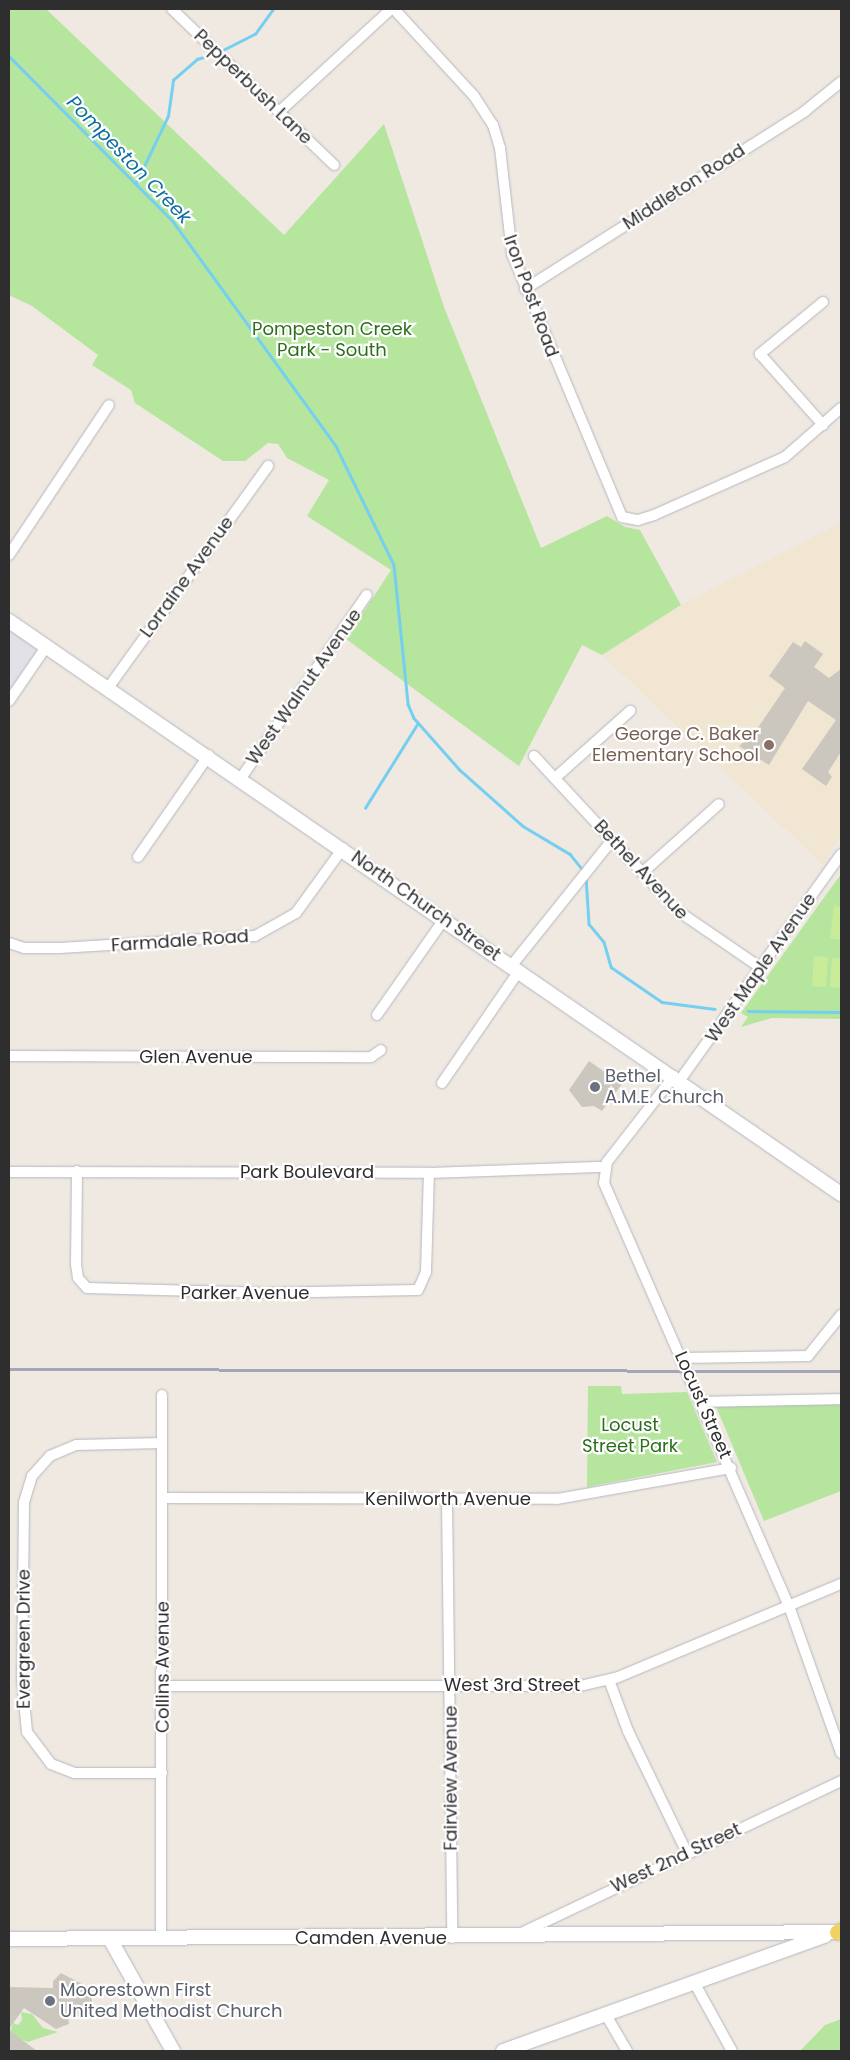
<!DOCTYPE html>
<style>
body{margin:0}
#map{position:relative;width:850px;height:2060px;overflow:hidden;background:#efe9e1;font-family:Poppins,sans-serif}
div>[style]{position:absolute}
.industrial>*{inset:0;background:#e3e1e8}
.education>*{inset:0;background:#f0e6d1}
.green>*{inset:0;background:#b6e59e}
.pitch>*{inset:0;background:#c9ec9a}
.stream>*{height:2.5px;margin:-1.25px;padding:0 1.25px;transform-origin:1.25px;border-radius:1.25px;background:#75cff0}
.building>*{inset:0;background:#cbc7bf}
.roads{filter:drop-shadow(0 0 1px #b4b7c1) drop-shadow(0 0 1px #b4b7c1)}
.street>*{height:10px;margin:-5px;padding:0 5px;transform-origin:5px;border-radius:5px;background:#fff}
.secondary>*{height:14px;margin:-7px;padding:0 7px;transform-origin:7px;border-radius:7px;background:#fff}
.primary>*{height:15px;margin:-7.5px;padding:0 7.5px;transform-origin:7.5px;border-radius:7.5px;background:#f2d163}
.rail>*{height:2.5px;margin:-1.25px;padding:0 1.25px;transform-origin:1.25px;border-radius:1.25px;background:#a3a6b8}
.dots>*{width:14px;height:14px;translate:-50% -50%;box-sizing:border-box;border:2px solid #fff;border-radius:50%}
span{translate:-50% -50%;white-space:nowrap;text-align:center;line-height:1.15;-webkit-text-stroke:4.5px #fff;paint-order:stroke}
.street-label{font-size:18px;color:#2e2e2e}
.park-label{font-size:18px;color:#2c6e1b}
.education-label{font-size:18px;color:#785e54}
.right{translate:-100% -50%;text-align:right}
.worship-label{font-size:18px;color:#5b616d}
.left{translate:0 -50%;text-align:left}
.water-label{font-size:19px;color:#0d6fa3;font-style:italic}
.frame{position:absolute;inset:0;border:10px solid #2e2e2e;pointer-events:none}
</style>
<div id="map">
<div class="industrial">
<i style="clip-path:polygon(9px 622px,46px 647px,9px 692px)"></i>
</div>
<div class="education">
<i style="clip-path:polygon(841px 523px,841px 834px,823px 865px,602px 655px,681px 605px)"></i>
</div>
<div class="green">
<i style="clip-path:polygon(9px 9px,46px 9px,284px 235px,384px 124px,444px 307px,541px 548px,607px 516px,625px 527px,640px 530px,681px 605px,602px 655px,582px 645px,519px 766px,346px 639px,391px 570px,307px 516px,329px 480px,287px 458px,278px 444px,268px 443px,245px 461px,223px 461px,135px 403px,131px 390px,92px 365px,98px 355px,32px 306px,9px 295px)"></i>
<i style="clip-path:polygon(841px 874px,841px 1019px,772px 1018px,741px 1027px,748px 1017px,741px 1013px)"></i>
<i style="clip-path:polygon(588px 1386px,621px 1386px,622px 1394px,687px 1392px,717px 1462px,587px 1487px)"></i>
<i style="clip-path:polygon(715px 1404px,841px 1405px,841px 1491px,764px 1521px)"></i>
<i style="clip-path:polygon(21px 2012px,32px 2014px,43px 2028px,58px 2032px,28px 2042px,9px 2035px,13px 2023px,18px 2025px,22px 2020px)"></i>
<i style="clip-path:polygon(841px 2019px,841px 2051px,800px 2051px,825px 2025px)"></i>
</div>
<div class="pitch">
<i style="clip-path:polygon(834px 906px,841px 907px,841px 940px,830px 938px)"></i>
<i style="clip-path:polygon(814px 956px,828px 957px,826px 987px,812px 986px)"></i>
<i style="clip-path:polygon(832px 958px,841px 958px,841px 988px,830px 987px)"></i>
</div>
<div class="stream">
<i style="left:221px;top:51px;width:38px;rotate:-27deg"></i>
<i style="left:255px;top:34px;width:31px;rotate:-54deg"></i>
<i style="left:9px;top:56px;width:231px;rotate:45.2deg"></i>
<i style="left:172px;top:220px;width:279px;rotate:54deg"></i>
<i style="left:336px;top:446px;width:132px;rotate:64deg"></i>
<i style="left:394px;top:565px;width:140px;rotate:84.2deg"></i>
<i style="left:408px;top:704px;width:15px;rotate:67deg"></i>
<i style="left:414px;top:718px;width:69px;rotate:48.5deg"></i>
<i style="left:460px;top:770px;width:84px;rotate:41.6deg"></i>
<i style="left:523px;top:826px;width:55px;rotate:30.8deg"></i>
<i style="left:570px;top:854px;width:22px;rotate:51deg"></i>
<i style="left:136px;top:183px;width:74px;rotate:-64.5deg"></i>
<i style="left:168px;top:116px;width:36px;rotate:-82deg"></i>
<i style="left:173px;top:80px;width:32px;rotate:-41deg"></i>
<i style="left:197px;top:59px;width:17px;rotate:-17deg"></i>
<i style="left:365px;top:808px;width:100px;rotate:-58.1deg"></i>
<i style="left:586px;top:876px;width:48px;rotate:86.4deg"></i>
<i style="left:589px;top:924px;width:23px;rotate:50deg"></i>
<i style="left:604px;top:942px;width:26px;rotate:74deg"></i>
<i style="left:611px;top:967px;width:62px;rotate:34.5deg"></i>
<i style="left:662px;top:1002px;width:53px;rotate:7.5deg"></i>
<i style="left:748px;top:1011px;width:93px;rotate:0.6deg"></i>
</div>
<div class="building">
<i style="clip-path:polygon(805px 641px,823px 654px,814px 667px,829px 678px,841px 669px,841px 752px,828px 772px,832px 777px,826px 786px,802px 769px,836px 720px,808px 701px,769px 765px,739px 746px,753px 735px,785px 688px,769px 676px,793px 642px,801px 647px)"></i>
<i style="clip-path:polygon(589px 1061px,622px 1084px,602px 1111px,594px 1106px,582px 1107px,569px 1090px)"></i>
<i style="clip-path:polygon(61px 1973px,90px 1988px,94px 2014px,68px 2017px,69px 2024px,56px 2029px,24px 2008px,9px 2029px,9px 1987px,53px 1988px,53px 1981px)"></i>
<i style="clip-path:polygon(9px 2030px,37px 2051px,9px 2051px)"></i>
</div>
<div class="roads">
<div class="street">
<i style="left:172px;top:9px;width:225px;rotate:43.9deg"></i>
<i style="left:394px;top:9px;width:118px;rotate:47.4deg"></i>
<i style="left:474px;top:96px;width:35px;rotate:57deg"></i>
<i style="left:493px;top:125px;width:24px;rotate:73deg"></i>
<i style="left:500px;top:148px;width:107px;rotate:83.5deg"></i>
<i style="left:512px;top:254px;width:285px;rotate:67.3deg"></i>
<i style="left:622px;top:517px;width:16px;rotate:11deg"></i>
<i style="left:638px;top:520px;width:17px;rotate:-17deg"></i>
<i style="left:654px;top:515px;width:143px;rotate:-23.9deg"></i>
<i style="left:785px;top:457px;width:74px;rotate:-41.2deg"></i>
<i style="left:279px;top:112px;width:152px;rotate:-42.6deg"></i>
<i style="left:525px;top:289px;width:332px;rotate:-32.4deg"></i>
<i style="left:805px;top:111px;width:46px;rotate:-38.9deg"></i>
<i style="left:823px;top:302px;width:82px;rotate:140.5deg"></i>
<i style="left:760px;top:354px;width:95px;rotate:48.4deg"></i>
<i style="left:9px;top:555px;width:180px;rotate:-56.3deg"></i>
<i style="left:108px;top:688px;width:274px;rotate:-54.2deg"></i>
<i style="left:9px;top:701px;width:65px;rotate:-55.6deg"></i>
<i style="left:534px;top:756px;width:212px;rotate:47.1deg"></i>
<i style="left:678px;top:911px;width:101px;rotate:34.5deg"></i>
<i style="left:241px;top:778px;width:222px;rotate:-55.5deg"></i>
<i style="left:555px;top:778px;width:101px;rotate:-41.8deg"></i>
<i style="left:138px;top:857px;width:124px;rotate:-55.2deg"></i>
<i style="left:642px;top:873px;width:103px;rotate:-41.9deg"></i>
<i style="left:9px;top:943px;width:16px;rotate:18deg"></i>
<i style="left:24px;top:948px;width:36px"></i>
<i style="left:60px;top:948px;width:195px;rotate:-3.5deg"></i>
<i style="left:255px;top:936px;width:47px;rotate:-29.3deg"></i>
<i style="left:296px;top:913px;width:80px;rotate:-54.1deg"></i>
<i style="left:512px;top:965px;width:160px;rotate:-51.3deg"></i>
<i style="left:377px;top:1015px;width:118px;rotate:-55deg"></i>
<i style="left:9px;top:1056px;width:362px;rotate:0.2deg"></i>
<i style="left:371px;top:1057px;width:12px;rotate:-35deg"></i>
<i style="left:674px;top:1076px;width:109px;rotate:127.9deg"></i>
<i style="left:607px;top:1162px;width:21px;rotate:98deg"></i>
<i style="left:604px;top:1183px;width:462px;rotate:66.4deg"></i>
<i style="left:789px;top:1606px;width:156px;rotate:70.5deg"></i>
<i style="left:680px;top:1080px;width:277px;rotate:-54.5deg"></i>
<i style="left:442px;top:1083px;width:136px;rotate:-55.5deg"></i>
<i style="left:77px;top:1171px;width:93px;rotate:90.6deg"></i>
<i style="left:76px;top:1264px;width:14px;rotate:82deg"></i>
<i style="left:78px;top:1278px;width:13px;rotate:48deg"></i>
<i style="left:87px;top:1288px;width:174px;rotate:1.6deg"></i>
<i style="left:261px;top:1293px;width:157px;rotate:-1.1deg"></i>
<i style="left:418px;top:1290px;width:20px;rotate:-66deg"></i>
<i style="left:426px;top:1272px;width:99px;rotate:-88.3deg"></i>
<i style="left:9px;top:1172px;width:420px;rotate:0.1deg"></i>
<i style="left:429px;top:1173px;width:176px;rotate:-2deg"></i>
<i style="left:682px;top:1358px;width:126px;rotate:-0.9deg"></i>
<i style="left:808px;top:1356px;width:53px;rotate:-51.2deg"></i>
<i style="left:702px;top:1402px;width:139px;rotate:-1.2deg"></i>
<i style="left:162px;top:1443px;width:86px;rotate:178.7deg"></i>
<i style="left:76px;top:1445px;width:28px;rotate:157deg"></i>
<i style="left:50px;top:1456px;width:27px;rotate:132deg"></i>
<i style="left:32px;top:1476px;width:28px;rotate:107deg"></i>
<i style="left:24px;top:1503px;width:177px;rotate:90.6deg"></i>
<i style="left:22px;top:1680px;width:52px;rotate:84.5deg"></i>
<i style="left:27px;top:1732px;width:40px;rotate:53deg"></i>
<i style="left:51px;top:1764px;width:25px;rotate:21deg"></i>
<i style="left:74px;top:1773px;width:88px"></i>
<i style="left:162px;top:1498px;width:395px;rotate:0.1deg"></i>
<i style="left:557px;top:1499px;width:177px;rotate:-10.1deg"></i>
<i style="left:447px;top:1499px;width:439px;rotate:89.3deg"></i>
<i style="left:609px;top:1680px;width:54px;rotate:69.6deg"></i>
<i style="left:628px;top:1731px;width:136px;rotate:64.2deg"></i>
<i style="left:163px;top:1686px;width:417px"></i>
<i style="left:580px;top:1686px;width:37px;rotate:-13deg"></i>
<i style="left:616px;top:1678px;width:244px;rotate:-22.7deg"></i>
<i style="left:519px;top:1934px;width:357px;rotate:-25.4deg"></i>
<i style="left:161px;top:1939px;width:544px;rotate:-89.89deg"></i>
<i style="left:695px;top:1984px;width:77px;rotate:61.1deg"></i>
<i style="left:606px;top:2015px;width:42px;rotate:59.7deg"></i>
</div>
<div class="secondary">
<i style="left:9px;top:621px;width:1010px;rotate:34.56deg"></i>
<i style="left:9px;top:1939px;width:828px;rotate:-0.48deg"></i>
<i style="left:110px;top:1939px;width:129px;rotate:60.6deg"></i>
<i style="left:503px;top:2051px;width:342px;rotate:-19.7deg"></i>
</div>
<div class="primary">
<i style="left:837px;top:1932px;width:4px;rotate:-27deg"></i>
</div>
</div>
<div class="rail">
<i style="left:9px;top:1369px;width:832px;rotate:0.14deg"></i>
</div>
<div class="dots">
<i style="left:769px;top:745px;background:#8d6e63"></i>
<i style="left:595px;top:1087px;background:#6b7280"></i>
<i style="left:50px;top:2001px;background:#6b7280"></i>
</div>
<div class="street-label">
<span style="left:253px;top:87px;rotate:44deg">Pepperbush Lane</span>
<span style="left:684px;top:187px;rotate:-33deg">Middleton Road</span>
<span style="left:531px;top:296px;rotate:70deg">Iron Post Road</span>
<span style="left:187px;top:577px;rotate:-54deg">Lorraine Avenue</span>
<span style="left:304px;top:687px;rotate:-55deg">West Walnut Avenue</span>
<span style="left:641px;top:870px;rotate:47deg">Bethel Avenue</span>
<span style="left:426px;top:906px;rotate:35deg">North Church Street</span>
<span style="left:180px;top:941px;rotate:-4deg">Farmdale Road</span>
<span style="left:761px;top:968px;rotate:-55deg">West Maple Avenue</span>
<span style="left:196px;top:1057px">Glen Avenue</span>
<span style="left:307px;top:1172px">Park Boulevard</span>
<span style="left:245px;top:1293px">Parker Avenue</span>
<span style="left:703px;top:1405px;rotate:66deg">Locust Street</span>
<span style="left:448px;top:1499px">Kenilworth Avenue</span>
<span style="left:24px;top:1639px;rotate:-90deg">Evergreen Drive</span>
<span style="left:163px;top:1667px;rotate:-90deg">Collins Avenue</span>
<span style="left:512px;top:1685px">West 3rd Street</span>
<span style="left:451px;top:1778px;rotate:-90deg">Fairview Avenue</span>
<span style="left:676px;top:1858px;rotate:-25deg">West 2nd Street</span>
<span style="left:371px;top:1938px">Camden Avenue</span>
</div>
<div class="park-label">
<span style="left:332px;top:340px">Pompeston Creek<br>Park - South</span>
<span style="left:630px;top:1436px">Locust<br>Street Park</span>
</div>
<div class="education-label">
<span class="right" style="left:759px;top:745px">George C. Baker<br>Elementary School</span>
</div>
<div class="worship-label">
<span class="left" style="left:605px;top:1087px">Bethel<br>A.M.E. Church</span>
<span class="left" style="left:60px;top:2001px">Moorestown First<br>United Methodist Church</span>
</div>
<div class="water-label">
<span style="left:129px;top:160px;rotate:46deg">Pompeston Creek</span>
</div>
<div class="frame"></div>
</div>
